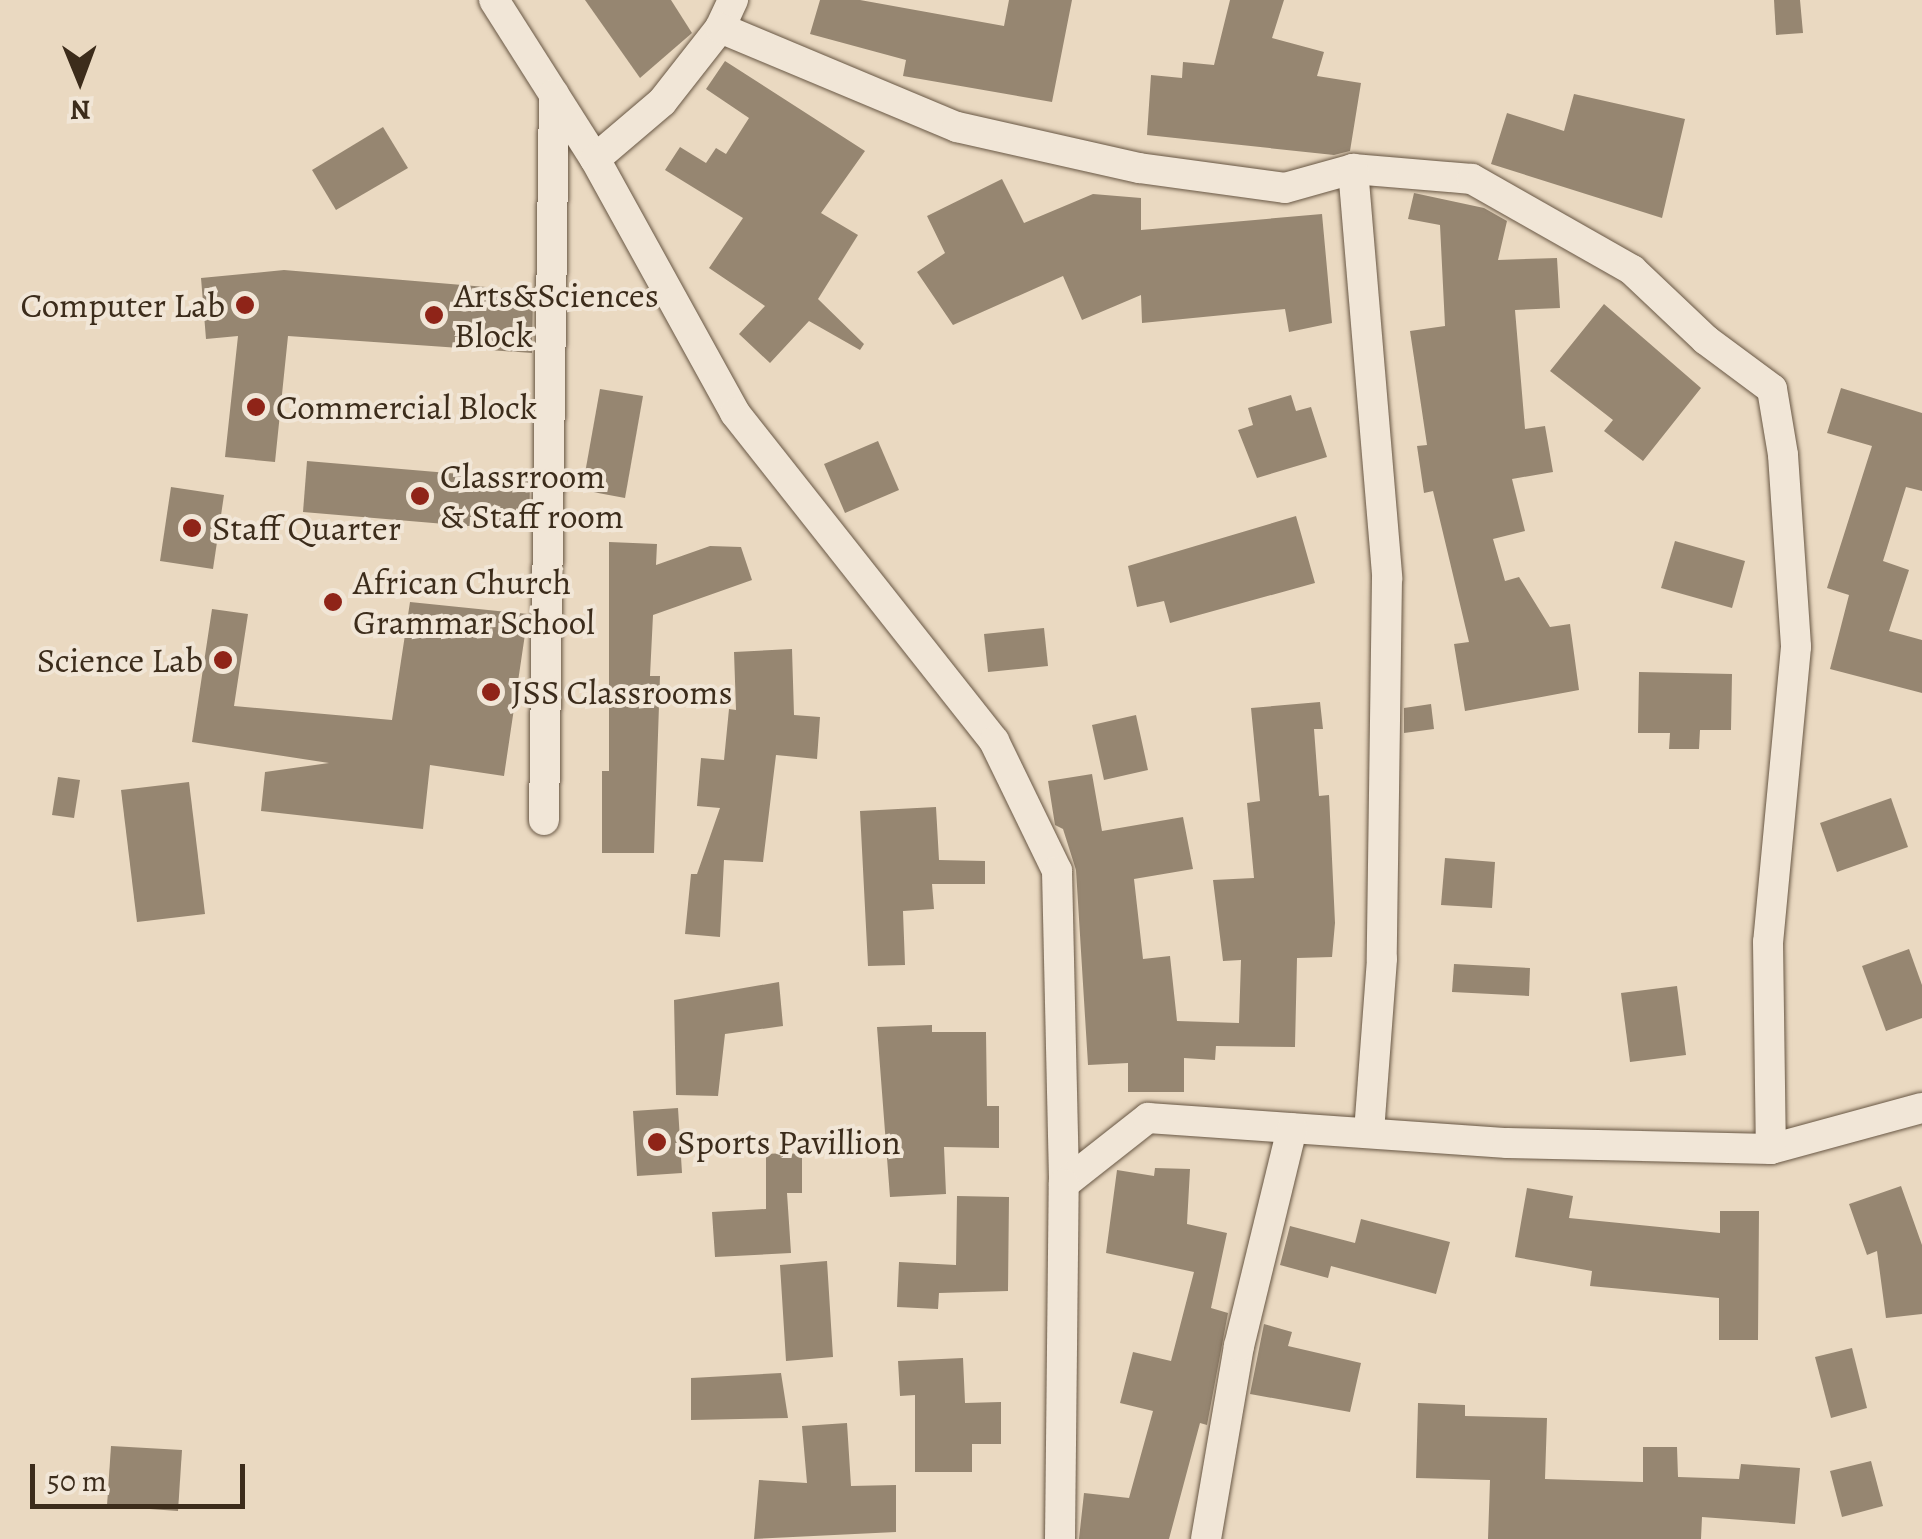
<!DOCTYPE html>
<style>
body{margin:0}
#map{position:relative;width:1922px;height:1539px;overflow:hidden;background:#ead9c1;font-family:Alegreya,serif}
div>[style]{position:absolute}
.building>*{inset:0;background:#968671}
.roads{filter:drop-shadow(0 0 2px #685744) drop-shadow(0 0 2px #685744)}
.street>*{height:30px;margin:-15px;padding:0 15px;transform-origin:15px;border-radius:15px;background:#f1e6d7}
.dots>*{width:28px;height:28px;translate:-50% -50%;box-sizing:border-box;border:5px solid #f1e6d7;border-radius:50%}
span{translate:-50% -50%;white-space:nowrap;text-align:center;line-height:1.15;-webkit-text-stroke:8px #f1e6d7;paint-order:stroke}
.poi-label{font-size:35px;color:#3c2c1b}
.left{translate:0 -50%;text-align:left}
.right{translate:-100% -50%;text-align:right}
.north{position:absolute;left:30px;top:30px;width:100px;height:100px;-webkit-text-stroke:8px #f1e6d7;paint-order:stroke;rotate:179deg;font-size:28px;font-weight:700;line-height:40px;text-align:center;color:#3c2c1b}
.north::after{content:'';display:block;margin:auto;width:35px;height:45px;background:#3c2c1b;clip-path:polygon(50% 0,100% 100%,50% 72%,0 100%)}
.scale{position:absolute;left:30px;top:1464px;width:215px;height:45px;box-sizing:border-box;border:5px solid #3c2c1b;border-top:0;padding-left:12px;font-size:30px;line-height:35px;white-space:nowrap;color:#3c2c1b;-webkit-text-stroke:8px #f1e6d7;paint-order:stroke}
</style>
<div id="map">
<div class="building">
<i style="clip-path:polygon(585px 0,671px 0,692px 33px,640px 78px)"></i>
<i style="clip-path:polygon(820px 0,860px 0,1004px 26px,1009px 0,1072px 0,1052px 102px,903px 76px,906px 60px,810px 34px)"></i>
<i style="clip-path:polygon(1230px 0,1284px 0,1272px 38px,1324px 52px,1317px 76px,1361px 83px,1350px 151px,1334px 155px,1147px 135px,1151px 75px,1182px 78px,1183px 62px,1214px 65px)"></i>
<i style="clip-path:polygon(1774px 0,1800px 0,1803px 33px,1776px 35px)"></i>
<i style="clip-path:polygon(725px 61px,865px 151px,821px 213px,858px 235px,818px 299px,864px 344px,860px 350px,809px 321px,770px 363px,739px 334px,765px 306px,709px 268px,743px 218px,665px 170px,680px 147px,706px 163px,716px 148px,726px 154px,749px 118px,706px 89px)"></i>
<i style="clip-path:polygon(1574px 94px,1685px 119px,1662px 218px,1491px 164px,1507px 113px,1564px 131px)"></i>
<i style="clip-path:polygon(383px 127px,408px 168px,336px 210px,312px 170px)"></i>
<i style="clip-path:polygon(1002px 179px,1024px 223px,1093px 194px,1141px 198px,1141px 230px,1322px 214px,1332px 323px,1289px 332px,1285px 309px,1142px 323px,1141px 295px,1082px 320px,1063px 276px,953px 325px,917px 272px,945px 253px,927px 216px)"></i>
<i style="clip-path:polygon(1414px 193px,1484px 208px,1507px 221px,1498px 260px,1557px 258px,1560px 308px,1515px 310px,1525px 429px,1545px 426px,1553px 472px,1512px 479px,1525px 531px,1493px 539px,1505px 581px,1519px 577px,1550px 627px,1570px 624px,1579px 690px,1465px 711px,1454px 644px,1469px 642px,1433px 491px,1424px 493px,1417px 446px,1427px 445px,1410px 331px,1445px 326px,1440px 225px,1408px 219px)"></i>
<i style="clip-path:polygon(284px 270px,533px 291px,532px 353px,288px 336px,275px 462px,225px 457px,238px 336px,206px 339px,201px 278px)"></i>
<i style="clip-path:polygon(1604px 304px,1701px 388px,1643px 461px,1604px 431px,1613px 420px,1550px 371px)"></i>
<i style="clip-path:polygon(1841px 388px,1922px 413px,1922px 491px,1906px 487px,1883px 561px,1909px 570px,1889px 631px,1922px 640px,1922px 693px,1830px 669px,1849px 595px,1827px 588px,1872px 446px,1827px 433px)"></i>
<i style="clip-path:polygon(600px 389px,643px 396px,625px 498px,582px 490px)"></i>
<i style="clip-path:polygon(1291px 395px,1296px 411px,1311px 407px,1327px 457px,1257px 478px,1238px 430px,1253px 425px,1248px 408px)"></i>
<i style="clip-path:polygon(878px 441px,899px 490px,845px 513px,824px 464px)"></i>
<i style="clip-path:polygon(307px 461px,530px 480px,529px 531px,303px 512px)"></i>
<i style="clip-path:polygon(171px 487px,224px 495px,213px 569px,160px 561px)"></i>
<i style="clip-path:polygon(1296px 516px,1315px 583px,1170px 623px,1164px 601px,1137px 607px,1128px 566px)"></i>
<i style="clip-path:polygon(1675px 541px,1745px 561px,1732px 608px,1661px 588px)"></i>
<i style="clip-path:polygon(609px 542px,657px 544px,656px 565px,710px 546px,741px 547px,752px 580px,653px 615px,650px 676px,660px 676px,654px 853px,602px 853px,602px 771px,609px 771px)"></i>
<i style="clip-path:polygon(410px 602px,528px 614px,504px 776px,430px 765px,423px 829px,261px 811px,265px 772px,329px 763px,192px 742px,212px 609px,248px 614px,234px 706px,392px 720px)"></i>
<i style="clip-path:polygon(1044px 628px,1048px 666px,988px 672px,984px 634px)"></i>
<i style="clip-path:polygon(792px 649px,794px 715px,820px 717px,817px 759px,776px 755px,763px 862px,724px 860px,720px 937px,685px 934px,691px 874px,697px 874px,720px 808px,697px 806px,701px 758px,724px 760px,729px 709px,736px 710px,734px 652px)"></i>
<i style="clip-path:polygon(1639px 672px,1732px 674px,1731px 730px,1700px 730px,1699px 749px,1669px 749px,1670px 733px,1638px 733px)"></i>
<i style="clip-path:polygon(1320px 702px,1323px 729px,1314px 729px,1319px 796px,1329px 795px,1335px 923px,1332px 957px,1297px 958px,1295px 1047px,1216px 1046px,1215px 1060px,1184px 1058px,1184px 1092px,1128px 1092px,1128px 1063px,1088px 1065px,1076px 870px,1063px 829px,1055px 825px,1048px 781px,1092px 774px,1102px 831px,1183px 817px,1193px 869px,1134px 879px,1143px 959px,1170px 956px,1177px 1021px,1239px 1023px,1241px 960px,1223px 961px,1213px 880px,1254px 878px,1247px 803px,1260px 801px,1251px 708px)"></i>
<i style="clip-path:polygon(1431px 704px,1434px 729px,1404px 733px,1404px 708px)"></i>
<i style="clip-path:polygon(1136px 715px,1148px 770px,1104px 780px,1092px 725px)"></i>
<i style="clip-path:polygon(58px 777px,80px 780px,74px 818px,52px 815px)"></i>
<i style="clip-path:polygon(189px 782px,205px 914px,137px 922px,121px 790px)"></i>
<i style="clip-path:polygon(1891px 798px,1908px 847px,1837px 872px,1820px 823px)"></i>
<i style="clip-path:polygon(936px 807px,939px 860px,985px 861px,985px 884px,932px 884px,934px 909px,903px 911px,905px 965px,868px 966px,860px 811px)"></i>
<i style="clip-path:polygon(1445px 858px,1495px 862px,1492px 908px,1441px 905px)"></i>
<i style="clip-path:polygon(1909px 949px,1922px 985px,1922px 1018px,1886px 1031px,1862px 966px)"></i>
<i style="clip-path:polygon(1454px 964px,1530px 968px,1529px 996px,1452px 992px)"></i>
<i style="clip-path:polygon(779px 982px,783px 1026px,725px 1034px,718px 1096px,676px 1095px,674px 1000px)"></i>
<i style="clip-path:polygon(1677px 986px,1686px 1055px,1630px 1062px,1621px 993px)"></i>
<i style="clip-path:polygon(932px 1025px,932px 1032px,986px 1032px,987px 1106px,999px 1106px,999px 1148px,944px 1147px,946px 1194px,890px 1197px,877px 1027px)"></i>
<i style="clip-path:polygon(678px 1108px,682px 1173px,637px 1176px,633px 1111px)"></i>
<i style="clip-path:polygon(784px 1153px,802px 1154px,802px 1193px,787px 1193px,791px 1253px,715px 1257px,712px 1212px,766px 1209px,766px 1154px)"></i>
<i style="clip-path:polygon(1155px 1168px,1190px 1169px,1187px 1224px,1227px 1233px,1211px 1308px,1228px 1313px,1207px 1425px,1200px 1423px,1169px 1539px,1079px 1539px,1084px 1493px,1129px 1498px,1153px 1411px,1120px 1403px,1133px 1352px,1171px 1361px,1194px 1272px,1106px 1253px,1117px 1170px,1154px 1176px)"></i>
<i style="clip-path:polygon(1901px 1186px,1922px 1245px,1922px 1314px,1886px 1318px,1877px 1251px,1867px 1255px,1849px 1204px)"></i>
<i style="clip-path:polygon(1527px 1188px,1573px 1196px,1569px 1218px,1720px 1233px,1720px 1211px,1759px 1211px,1758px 1340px,1719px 1340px,1719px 1298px,1590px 1286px,1592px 1271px,1515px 1257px)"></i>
<i style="clip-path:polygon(957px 1196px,1009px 1197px,1008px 1291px,939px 1293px,938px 1309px,897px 1307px,899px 1262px,956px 1265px)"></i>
<i style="clip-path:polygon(1361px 1219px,1450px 1242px,1436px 1294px,1331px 1266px,1328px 1278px,1280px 1265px,1290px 1226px,1355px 1243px)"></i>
<i style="clip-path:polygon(827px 1261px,833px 1357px,786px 1361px,780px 1265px)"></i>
<i style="clip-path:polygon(1264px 1324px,1292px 1332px,1288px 1346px,1361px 1363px,1350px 1412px,1250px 1394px)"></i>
<i style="clip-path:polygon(1852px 1348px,1867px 1408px,1831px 1418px,1815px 1357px)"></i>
<i style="clip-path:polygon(963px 1358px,965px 1403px,1001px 1402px,1001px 1444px,972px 1444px,972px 1472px,915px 1472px,915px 1395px,900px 1396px,898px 1361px)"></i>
<i style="clip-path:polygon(781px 1373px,788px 1418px,691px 1420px,691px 1378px)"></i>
<i style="clip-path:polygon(1418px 1403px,1465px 1405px,1465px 1416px,1547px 1418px,1545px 1479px,1643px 1482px,1643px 1447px,1677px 1447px,1678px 1477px,1739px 1479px,1741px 1464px,1800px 1468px,1795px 1524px,1702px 1517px,1701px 1539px,1488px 1539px,1490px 1480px,1416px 1478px)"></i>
<i style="clip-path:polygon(847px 1423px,851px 1486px,896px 1485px,896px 1532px,754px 1539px,759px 1480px,807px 1483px,802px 1426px)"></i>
<i style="clip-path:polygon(111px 1446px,182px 1450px,178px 1511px,107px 1506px)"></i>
<i style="clip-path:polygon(1871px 1461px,1883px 1506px,1842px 1517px,1830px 1471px)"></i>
</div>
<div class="roads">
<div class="street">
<i style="left:494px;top:0;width:188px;rotate:57.6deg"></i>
<i style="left:733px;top:0;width:31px;rotate:115deg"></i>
<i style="left:720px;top:28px;width:94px;rotate:128.1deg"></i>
<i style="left:662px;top:102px;width:88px;rotate:139.6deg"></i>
<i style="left:595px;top:159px;width:290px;rotate:61.1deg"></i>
<i style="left:735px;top:413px;width:418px;rotate:51.7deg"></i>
<i style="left:994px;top:741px;width:144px;rotate:64.1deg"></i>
<i style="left:1057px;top:871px;width:313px;rotate:88.7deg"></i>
<i style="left:1064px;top:1184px;width:107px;rotate:-38.2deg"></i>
<i style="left:1148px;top:1118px;width:360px;rotate:4deg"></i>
<i style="left:1507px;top:1143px;width:264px;rotate:1.3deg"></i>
<i style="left:1771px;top:1149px;width:156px;rotate:-15.2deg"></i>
<i style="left:720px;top:28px;width:257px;rotate:22.7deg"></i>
<i style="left:957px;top:127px;width:187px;rotate:12.7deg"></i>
<i style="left:1139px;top:168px;width:147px;rotate:7.8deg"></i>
<i style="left:1285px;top:188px;width:71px;rotate:-15.6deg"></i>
<i style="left:1353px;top:169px;width:119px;rotate:4.8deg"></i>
<i style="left:1472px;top:179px;width:184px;rotate:29.6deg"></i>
<i style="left:1632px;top:270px;width:102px;rotate:43.4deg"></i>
<i style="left:1706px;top:340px;width:82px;rotate:36.6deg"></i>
<i style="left:1772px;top:389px;width:67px;rotate:80.5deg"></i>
<i style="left:1783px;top:455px;width:192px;rotate:86.1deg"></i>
<i style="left:1796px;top:647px;width:296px;rotate:95.4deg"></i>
<i style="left:1768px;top:942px;width:207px;rotate:89.2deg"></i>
<i style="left:1353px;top:169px;width:410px;rotate:85.2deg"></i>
<i style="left:1387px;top:578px;width:381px;rotate:90.8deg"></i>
<i style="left:1382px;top:959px;width:174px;rotate:94.3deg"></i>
<i style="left:544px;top:820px;width:726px;rotate:-89.21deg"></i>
<i style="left:1060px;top:1539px;width:355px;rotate:-89.4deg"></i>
<i style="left:1206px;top:1539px;width:196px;rotate:-80.3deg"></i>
<i style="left:1239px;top:1346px;width:224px;rotate:-76.3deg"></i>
</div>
</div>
<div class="dots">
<i style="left:245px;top:305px;background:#8f2418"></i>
<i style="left:434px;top:315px;background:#8f2418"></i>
<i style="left:256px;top:407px;background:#8f2418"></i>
<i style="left:420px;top:496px;background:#8f2418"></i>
<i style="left:192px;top:528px;background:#8f2418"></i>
<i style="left:333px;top:602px;background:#8f2418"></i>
<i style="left:223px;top:660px;background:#8f2418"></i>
<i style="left:491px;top:692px;background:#8f2418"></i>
<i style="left:657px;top:1142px;background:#8f2418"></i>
</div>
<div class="poi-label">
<span class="left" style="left:454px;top:315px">Arts&amp;Sciences<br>Block</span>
<span class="right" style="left:225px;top:305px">Computer Lab</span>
<span class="left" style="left:276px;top:407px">Commercial Block</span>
<span class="left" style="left:440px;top:496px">Classrroom<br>&amp; Staff room</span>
<span class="left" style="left:212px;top:528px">Staff Quarter</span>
<span class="left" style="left:353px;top:602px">African Church<br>Grammar School</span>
<span class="right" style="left:203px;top:660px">Science Lab</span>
<span class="left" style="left:511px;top:692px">JSS Classrooms</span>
<span class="left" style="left:677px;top:1142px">Sports Pavillion</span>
</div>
<div class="north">N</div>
<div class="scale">50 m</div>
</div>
